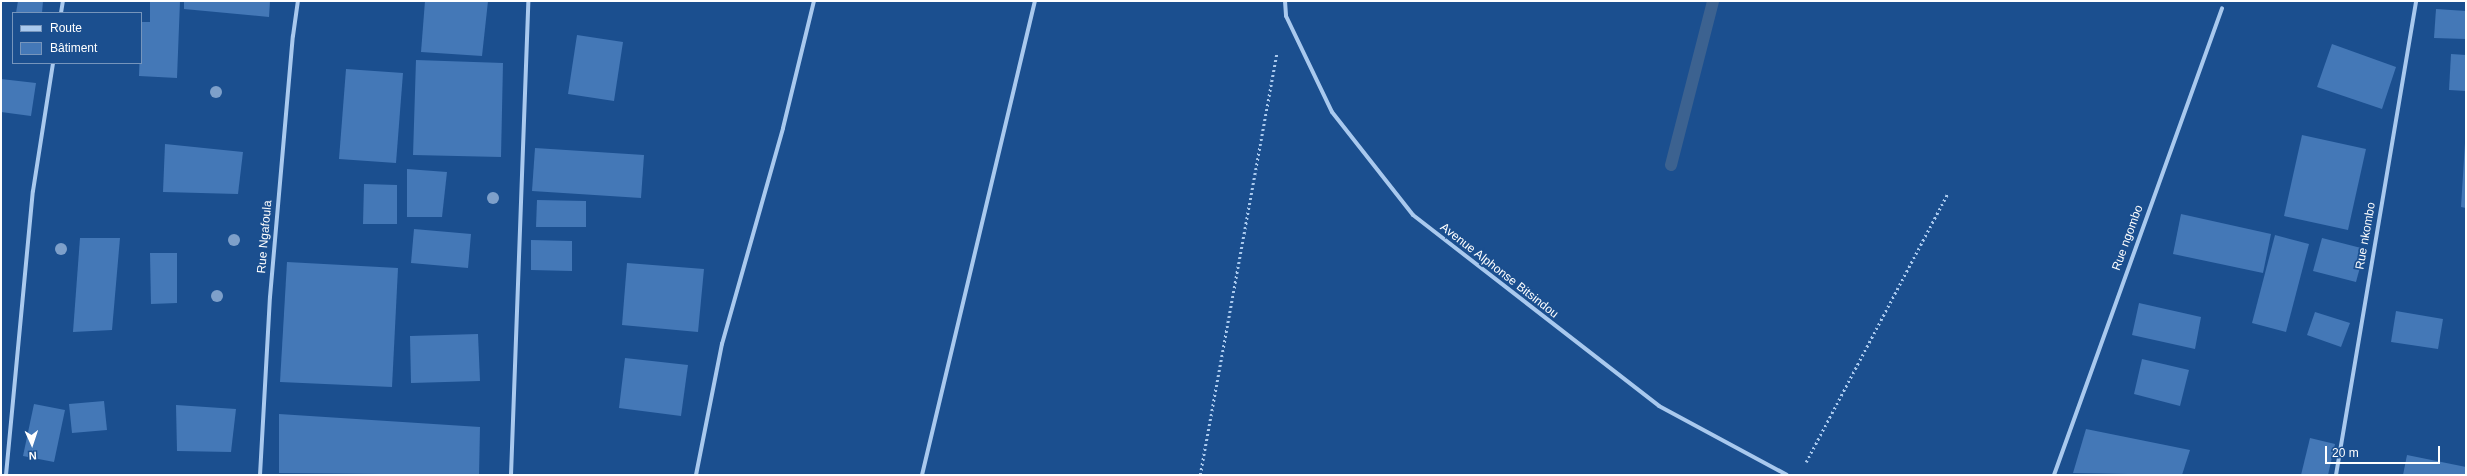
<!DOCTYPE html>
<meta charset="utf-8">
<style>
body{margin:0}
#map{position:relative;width:2467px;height:476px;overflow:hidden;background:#1b4f8f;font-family:Arial,sans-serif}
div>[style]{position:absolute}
.stream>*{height:12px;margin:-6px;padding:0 6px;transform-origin:6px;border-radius:6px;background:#3c6290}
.building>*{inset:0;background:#4478b7}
.path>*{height:2.5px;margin-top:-1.25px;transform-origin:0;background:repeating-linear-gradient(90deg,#a9c9ee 0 2px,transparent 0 5px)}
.minor>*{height:4px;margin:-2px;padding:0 2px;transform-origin:2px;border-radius:2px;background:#a9c9ee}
.trees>*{width:12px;height:12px;margin:-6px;border-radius:50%;background:#7ea0ca}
span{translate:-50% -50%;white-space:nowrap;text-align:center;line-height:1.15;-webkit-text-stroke:3.5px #1b4f8f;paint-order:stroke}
.street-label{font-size:12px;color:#fff}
.frame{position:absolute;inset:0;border:2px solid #fff;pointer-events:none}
.legend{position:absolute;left:12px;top:12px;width:130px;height:52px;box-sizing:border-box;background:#1b4f8f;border:1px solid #7695bc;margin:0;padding:5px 7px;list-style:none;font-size:12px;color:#fff}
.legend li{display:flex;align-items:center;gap:8px;height:20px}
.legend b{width:20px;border:1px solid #7695bc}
.north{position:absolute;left:12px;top:424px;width:40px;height:40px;-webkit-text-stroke:3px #1b4f8f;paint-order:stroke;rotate:177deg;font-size:11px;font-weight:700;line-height:16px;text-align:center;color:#fff}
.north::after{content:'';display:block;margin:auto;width:14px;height:18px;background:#fff;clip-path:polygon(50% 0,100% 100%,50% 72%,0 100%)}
.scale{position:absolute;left:2325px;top:446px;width:115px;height:18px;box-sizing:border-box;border:2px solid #fff;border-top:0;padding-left:5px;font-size:12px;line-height:14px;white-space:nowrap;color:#fff;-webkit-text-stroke:3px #1b4f8f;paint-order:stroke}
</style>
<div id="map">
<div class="stream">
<i style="left:1671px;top:165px;width:169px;rotate:-75.6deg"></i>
</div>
<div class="building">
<i style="clip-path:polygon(18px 1px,43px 1px,42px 13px,16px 13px)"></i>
<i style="clip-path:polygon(150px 1px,180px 1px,177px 78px,139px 76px,141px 22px,150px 22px)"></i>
<i style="clip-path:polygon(184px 1px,270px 1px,269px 17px,184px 9px)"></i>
<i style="clip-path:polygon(425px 1px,488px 1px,482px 56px,421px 52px)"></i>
<i style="clip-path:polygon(2436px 9px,2466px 11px,2466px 39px,2434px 38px)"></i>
<i style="clip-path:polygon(577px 35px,623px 42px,614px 101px,568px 94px)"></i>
<i style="clip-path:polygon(2332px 44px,2396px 67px,2382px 109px,2317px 87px)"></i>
<i style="clip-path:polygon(2451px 54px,2466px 55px,2466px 91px,2449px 90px)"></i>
<i style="clip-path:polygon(416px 60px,503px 63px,501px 157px,413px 155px)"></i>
<i style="clip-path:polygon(346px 69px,403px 73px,396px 163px,339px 159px)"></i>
<i style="clip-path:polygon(1px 79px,36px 83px,31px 116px,1px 112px)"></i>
<i style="clip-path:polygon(2302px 135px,2366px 149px,2348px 230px,2284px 216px)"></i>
<i style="clip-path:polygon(2465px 143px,2466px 143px,2466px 208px,2461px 207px)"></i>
<i style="clip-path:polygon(165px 144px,243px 152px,238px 194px,163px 192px)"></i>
<i style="clip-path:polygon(535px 148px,644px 155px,641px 198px,532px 191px)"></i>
<i style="clip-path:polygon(407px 169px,447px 172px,442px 217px,407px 217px)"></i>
<i style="clip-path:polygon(364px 184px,397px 185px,397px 224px,363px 224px)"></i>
<i style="clip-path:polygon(537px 200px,586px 201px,586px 227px,536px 227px)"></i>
<i style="clip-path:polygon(2181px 214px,2271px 234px,2263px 273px,2173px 254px)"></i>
<i style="clip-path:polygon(414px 229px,471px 234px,468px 268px,411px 263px)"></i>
<i style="clip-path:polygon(2275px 235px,2309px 244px,2286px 332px,2252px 323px)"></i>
<i style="clip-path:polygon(80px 238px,120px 238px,112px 330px,73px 332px)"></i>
<i style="clip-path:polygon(2322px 238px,2365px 249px,2356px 282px,2313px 271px)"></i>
<i style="clip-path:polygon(531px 240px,572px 241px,572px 271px,531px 270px)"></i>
<i style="clip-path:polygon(150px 253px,177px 253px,177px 303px,151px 304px)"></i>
<i style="clip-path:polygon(287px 262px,398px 268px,392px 387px,280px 382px)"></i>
<i style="clip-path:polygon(627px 263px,704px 269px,698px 332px,622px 325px)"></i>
<i style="clip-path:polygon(2139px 303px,2201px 317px,2195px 349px,2132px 335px)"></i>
<i style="clip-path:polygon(2396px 311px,2443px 319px,2438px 349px,2391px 342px)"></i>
<i style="clip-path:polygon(2315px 312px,2350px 323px,2341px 347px,2307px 335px)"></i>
<i style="clip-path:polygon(478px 334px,480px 381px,411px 383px,410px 336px)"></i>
<i style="clip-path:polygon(625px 358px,688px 365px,681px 416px,619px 408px)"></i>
<i style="clip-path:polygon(2142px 359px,2189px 370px,2180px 406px,2134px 394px)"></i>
<i style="clip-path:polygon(104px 401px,107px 430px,72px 433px,69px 404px)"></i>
<i style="clip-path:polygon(34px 404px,65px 410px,54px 462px,23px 456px)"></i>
<i style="clip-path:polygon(176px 405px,236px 409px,231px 452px,177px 451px)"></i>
<i style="clip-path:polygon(279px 414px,480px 427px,479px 475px,279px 473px)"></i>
<i style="clip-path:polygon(2086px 429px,2190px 450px,2182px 475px,2073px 473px)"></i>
<i style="clip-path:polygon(2310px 438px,2335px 444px,2328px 475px,2301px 475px)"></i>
<i style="clip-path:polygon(2407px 455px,2466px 467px,2466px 475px,2403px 475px)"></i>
</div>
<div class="path">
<i style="left:1806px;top:462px;width:304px;rotate:-62.2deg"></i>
<i style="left:1200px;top:475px;width:429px;rotate:-79.7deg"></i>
</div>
<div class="minor">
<i style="left:1285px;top:1px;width:15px;rotate:86deg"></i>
<i style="left:1286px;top:16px;width:106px;rotate:64.4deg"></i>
<i style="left:1332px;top:112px;width:131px;rotate:51.8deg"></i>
<i style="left:1413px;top:215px;width:311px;rotate:37.8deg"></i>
<i style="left:1659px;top:406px;width:145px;rotate:28.3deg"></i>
<i style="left:61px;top:13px;width:12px;rotate:-81deg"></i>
<i style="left:6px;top:475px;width:285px;rotate:-84.6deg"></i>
<i style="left:33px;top:191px;width:130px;rotate:-81.1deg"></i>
<i style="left:260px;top:475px;width:178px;rotate:-86.8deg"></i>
<i style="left:270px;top:297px;width:262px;rotate:-85deg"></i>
<i style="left:293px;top:36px;width:35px;rotate:-82deg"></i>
<i style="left:511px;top:475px;width:474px;rotate:-87.9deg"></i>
<i style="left:696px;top:475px;width:134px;rotate:-78.8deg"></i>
<i style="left:722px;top:344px;width:224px;rotate:-74.2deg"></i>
<i style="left:783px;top:128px;width:131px;rotate:-76.3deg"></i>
<i style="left:922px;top:475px;width:487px;rotate:-76.6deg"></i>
<i style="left:2054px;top:475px;width:496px;rotate:-70.2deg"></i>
<i style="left:2336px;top:475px;width:481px;rotate:-80.4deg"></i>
</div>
<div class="trees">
<i style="left:216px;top:92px"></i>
<i style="left:493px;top:198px"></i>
<i style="left:234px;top:240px"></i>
<i style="left:61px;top:249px"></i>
<i style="left:217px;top:296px"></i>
</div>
<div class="street-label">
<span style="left:2366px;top:236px;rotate:-80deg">Rue nkombo</span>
<span style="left:265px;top:237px;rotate:-85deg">Rue Ngafoula</span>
<span style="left:2128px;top:238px;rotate:-70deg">Rue ngombo</span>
<span style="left:1499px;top:271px;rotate:38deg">Avenue Alphonse Bitsindou</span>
</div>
<div class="frame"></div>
<ul class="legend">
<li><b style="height:5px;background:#a9c9ee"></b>Route</li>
<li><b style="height:11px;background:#4478b7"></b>Bâtiment</li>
</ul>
<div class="north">N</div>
<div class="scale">20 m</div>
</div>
